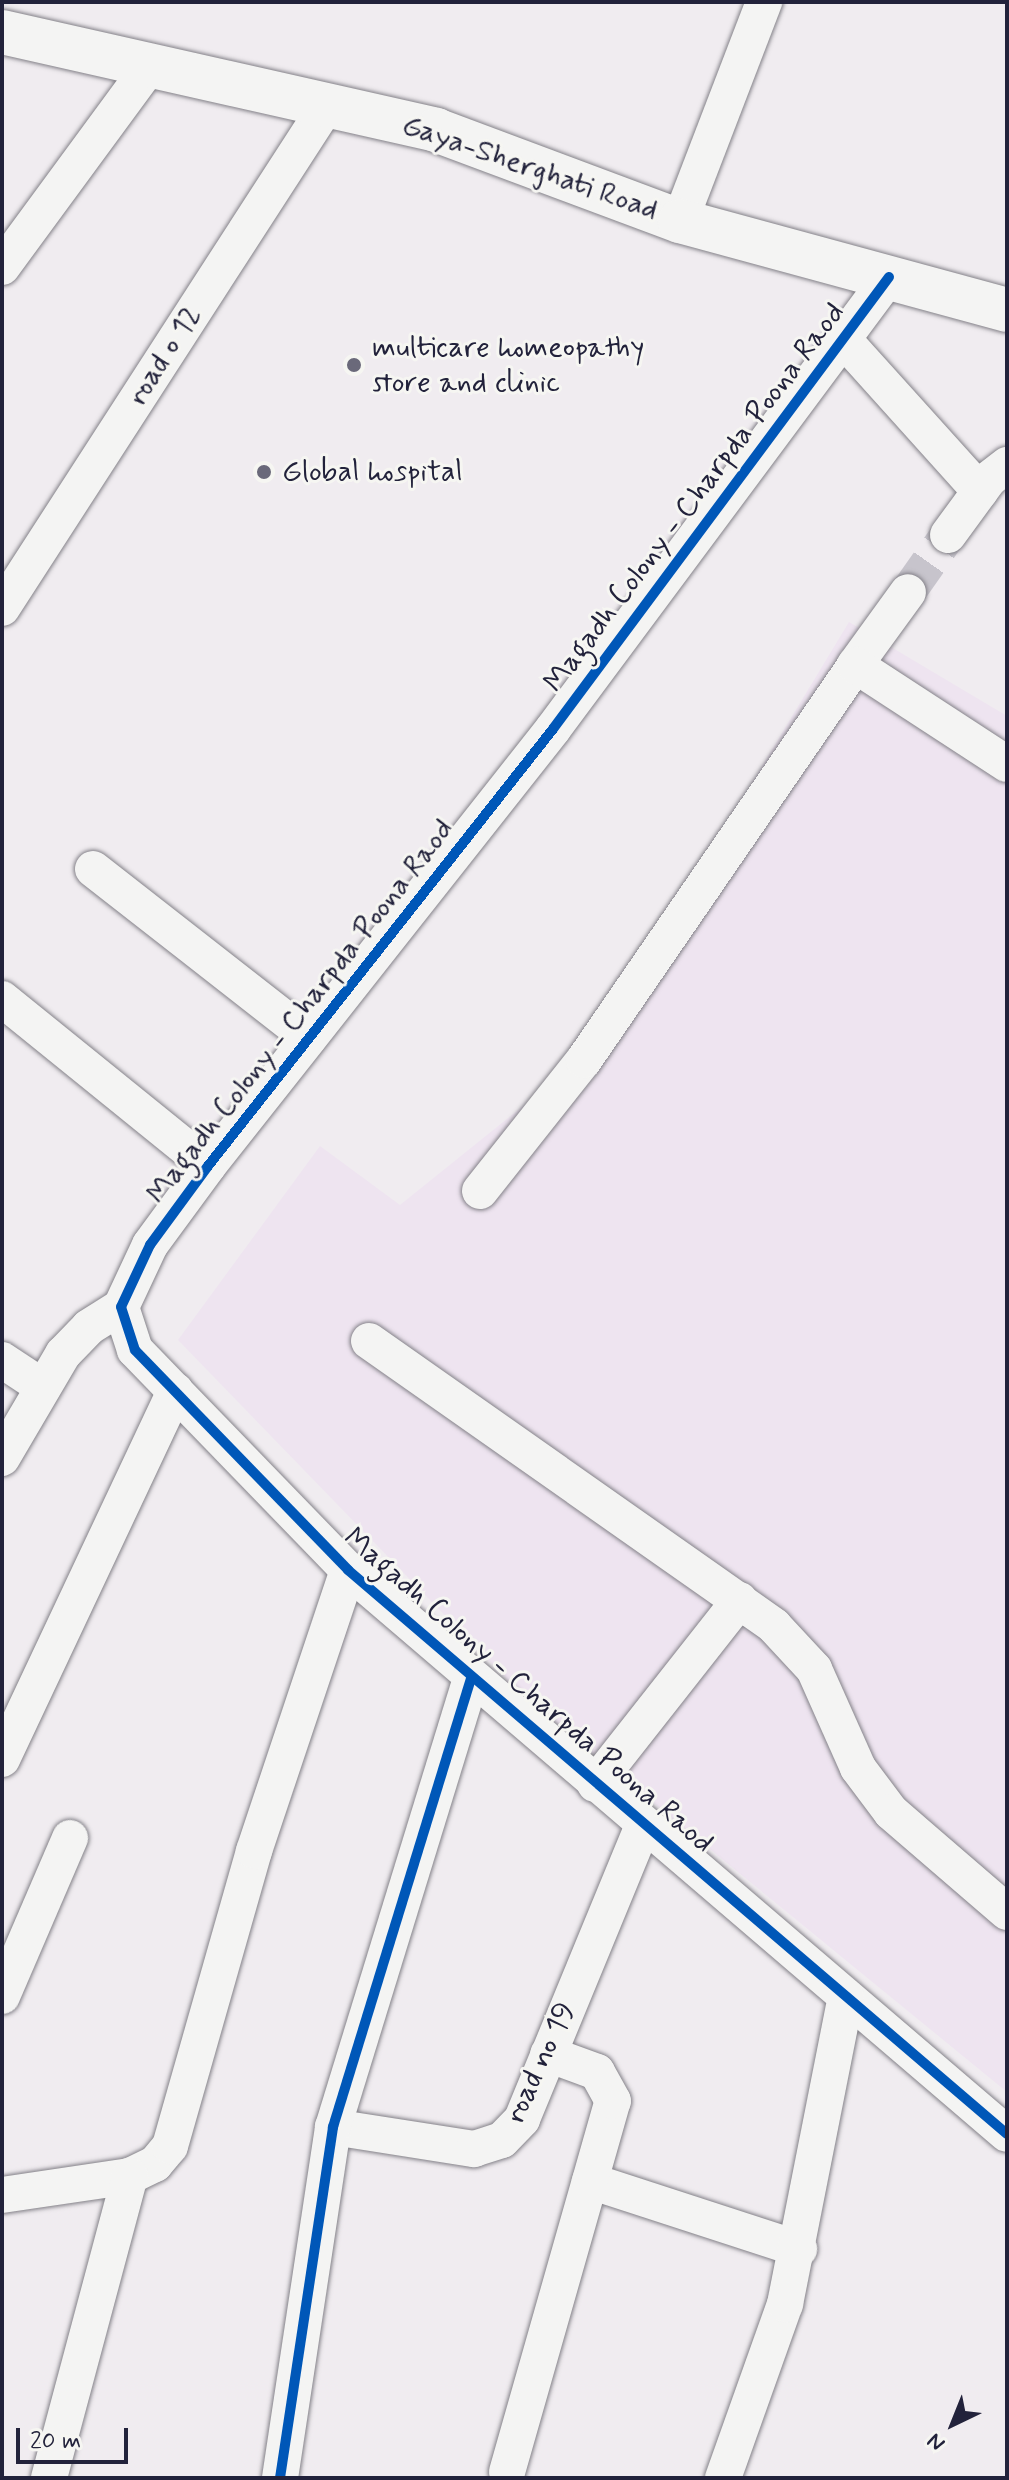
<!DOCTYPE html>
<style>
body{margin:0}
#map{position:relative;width:1009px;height:2480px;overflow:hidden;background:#f0ecf0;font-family:Mynerve,sans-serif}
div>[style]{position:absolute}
.built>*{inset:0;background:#eee4f0}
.minor-tunnel>*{height:36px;margin-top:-18px;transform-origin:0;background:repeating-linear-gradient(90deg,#c7c4cc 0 36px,transparent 0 54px)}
.roads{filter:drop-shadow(0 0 2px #838188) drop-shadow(0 0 2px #838188)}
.minor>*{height:36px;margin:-18px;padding:0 18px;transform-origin:18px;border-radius:18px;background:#f4f4f3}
.major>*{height:44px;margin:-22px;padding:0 22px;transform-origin:22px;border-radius:22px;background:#f4f4f3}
.cycleway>*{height:10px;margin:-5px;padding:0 5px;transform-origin:5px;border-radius:5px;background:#0057b8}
.dots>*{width:22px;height:22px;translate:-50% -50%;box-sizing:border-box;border:4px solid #f6f6f2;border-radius:50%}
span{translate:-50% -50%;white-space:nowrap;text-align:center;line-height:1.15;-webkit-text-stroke:6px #f6f6f2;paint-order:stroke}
.street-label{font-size:30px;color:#22223b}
.poi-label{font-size:30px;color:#22223b}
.left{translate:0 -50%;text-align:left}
.frame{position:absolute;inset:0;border:4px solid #22223b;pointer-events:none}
.north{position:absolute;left:913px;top:2384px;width:80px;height:80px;-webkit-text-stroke:6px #f6f6f2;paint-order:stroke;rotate:223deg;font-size:22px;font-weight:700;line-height:32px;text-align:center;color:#22223b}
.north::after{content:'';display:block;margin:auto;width:28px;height:36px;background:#22223b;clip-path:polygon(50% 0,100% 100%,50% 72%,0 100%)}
.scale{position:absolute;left:16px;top:2428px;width:112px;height:36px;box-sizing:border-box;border:4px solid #22223b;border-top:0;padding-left:10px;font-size:24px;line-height:28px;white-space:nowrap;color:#22223b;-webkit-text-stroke:6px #f6f6f2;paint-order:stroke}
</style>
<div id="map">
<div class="built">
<i style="clip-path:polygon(849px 622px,1007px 716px,1007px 2092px,525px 1698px,178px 1340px,320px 1146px,400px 1205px,574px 1065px,675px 910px)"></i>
</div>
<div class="minor-tunnel">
<i style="left:908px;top:592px;width:70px;rotate:-54.9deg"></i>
</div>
<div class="roads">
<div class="minor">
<i style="left:680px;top:221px;width:235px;rotate:-69deg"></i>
<i style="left:2px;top:267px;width:253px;rotate:-53.7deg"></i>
<i style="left:889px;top:277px;width:563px;rotate:126.63deg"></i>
<i style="left:553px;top:729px;width:557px;rotate:128.29deg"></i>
<i style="left:208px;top:1166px;width:98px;rotate:126.3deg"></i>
<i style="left:150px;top:1245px;width:68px;rotate:115.1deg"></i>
<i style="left:121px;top:1307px;width:45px;rotate:72deg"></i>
<i style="left:135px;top:1350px;width:306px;rotate:45.9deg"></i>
<i style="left:348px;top:1570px;width:867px;rotate:40.56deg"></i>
<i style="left:843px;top:339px;width:205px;rotate:48deg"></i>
<i style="left:948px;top:535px;width:69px;rotate:-53.8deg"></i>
<i style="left:989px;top:479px;width:23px;rotate:-38deg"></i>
<i style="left:2px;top:608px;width:599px;rotate:-57.13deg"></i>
<i style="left:855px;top:665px;width:90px;rotate:-54deg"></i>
<i style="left:93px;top:869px;width:274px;rotate:38deg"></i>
<i style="left:2px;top:999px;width:265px;rotate:39deg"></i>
<i style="left:480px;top:1191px;width:167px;rotate:-51.6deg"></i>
<i style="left:584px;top:1060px;width:479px;rotate:-55.5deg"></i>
<i style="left:855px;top:665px;width:181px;rotate:33.1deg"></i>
<i style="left:369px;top:1341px;width:495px;rotate:35.1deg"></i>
<i style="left:774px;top:1626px;width:59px;rotate:47.1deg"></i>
<i style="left:814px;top:1669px;width:108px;rotate:66deg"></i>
<i style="left:858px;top:1768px;width:55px;rotate:53.1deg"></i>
<i style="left:891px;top:1812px;width:153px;rotate:40.8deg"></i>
<i style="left:2px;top:1360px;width:49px;rotate:33.4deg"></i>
<i style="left:2px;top:1458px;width:121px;rotate:-59.6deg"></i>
<i style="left:63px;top:1354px;width:37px;rotate:-46deg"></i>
<i style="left:89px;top:1327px;width:38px;rotate:-32deg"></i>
<i style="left:2px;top:1759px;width:407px;rotate:-64.8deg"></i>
<i style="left:595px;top:1784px;width:234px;rotate:-51.8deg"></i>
<i style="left:2px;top:1996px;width:172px;rotate:-66.7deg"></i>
<i style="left:333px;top:2127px;width:143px;rotate:8.9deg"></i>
<i style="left:474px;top:2149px;width:29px;rotate:-18deg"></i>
<i style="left:502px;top:2140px;width:29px;rotate:-46deg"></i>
<i style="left:522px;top:2119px;width:318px;rotate:-67.6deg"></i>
<i style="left:590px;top:2181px;width:220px;rotate:18deg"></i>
<i style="left:2px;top:2195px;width:129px;rotate:-8.4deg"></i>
<i style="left:130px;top:2176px;width:28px;rotate:-26deg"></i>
<i style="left:155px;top:2164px;width:23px;rotate:-50deg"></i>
<i style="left:170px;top:2146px;width:307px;rotate:-74.1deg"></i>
<i style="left:254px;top:1851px;width:296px;rotate:-71.5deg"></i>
<i style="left:507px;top:2472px;width:386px;rotate:-74.1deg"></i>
<i style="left:613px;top:2101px;width:33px;rotate:-119deg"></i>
<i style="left:597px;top:2072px;width:52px;rotate:-159.8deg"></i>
<i style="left:49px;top:2478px;width:313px;rotate:-75deg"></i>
<i style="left:280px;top:2478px;width:355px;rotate:-81.4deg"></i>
<i style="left:333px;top:2127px;width:469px;rotate:-72.9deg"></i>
<i style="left:723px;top:2478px;width:185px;rotate:-70.4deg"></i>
<i style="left:785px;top:2304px;width:313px;rotate:-78.8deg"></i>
</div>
<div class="major">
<i style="left:2px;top:32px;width:445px;rotate:12.7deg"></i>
<i style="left:436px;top:130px;width:260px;rotate:20.5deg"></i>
<i style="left:680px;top:221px;width:339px;rotate:15.2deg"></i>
</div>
</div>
<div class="cycleway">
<i style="left:889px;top:277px;width:563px;rotate:126.63deg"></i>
<i style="left:553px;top:729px;width:557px;rotate:128.29deg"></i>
<i style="left:208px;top:1166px;width:98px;rotate:126.3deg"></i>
<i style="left:150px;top:1245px;width:68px;rotate:115.1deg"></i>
<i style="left:121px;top:1307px;width:45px;rotate:72deg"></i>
<i style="left:135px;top:1350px;width:306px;rotate:45.9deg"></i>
<i style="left:348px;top:1570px;width:867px;rotate:40.56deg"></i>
<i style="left:280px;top:2478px;width:355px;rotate:-81.4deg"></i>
<i style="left:333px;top:2127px;width:469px;rotate:-72.9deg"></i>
</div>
<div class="dots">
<i style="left:354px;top:365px;background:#6a697a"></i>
<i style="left:264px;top:472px;background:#6a697a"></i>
</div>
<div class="street-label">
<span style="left:530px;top:168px;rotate:19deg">Gaya-Sherghati Road</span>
<span style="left:165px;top:356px;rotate:-57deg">road o 12</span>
<span style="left:695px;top:498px;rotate:-53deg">Magadh Colony - Charpda Poona Raod</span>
<span style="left:301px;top:1012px;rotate:-52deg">Magadh Colony - Charpda Poona Raod</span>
<span style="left:528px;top:1691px;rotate:41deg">Magadh Colony - Charpda Poona Raod</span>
<span style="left:541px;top:2063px;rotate:-65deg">road no 19</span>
</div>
<div class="poi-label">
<span class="left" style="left:372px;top:365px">multicare homeopathy<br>store and clinic</span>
<span class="left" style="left:282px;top:472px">Global hospital</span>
</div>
<div class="frame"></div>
<div class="north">N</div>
<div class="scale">20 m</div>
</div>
